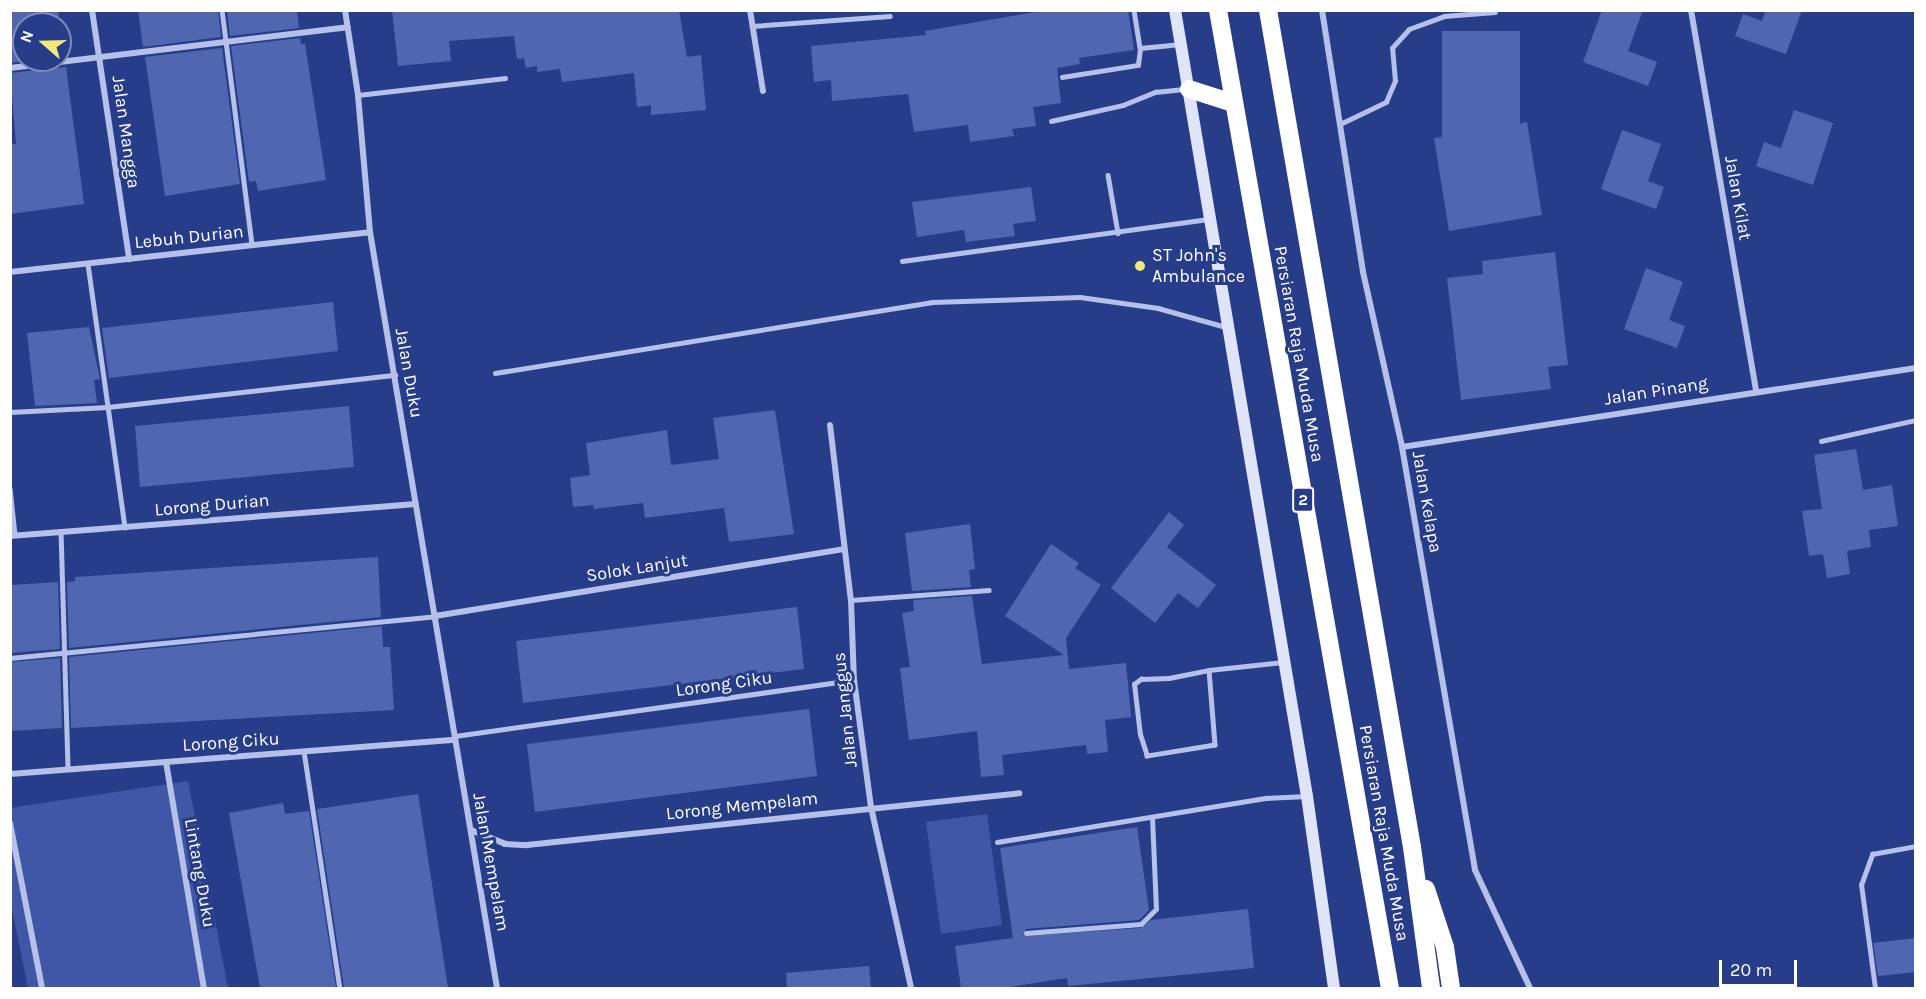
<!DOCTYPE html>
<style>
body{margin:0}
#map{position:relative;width:1926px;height:999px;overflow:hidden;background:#283d89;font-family:Karla,sans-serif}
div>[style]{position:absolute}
.green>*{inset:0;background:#4057a7}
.building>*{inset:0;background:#5166b0}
.lane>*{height:4.5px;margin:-2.25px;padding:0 2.25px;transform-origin:2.25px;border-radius:2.25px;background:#b5c1e9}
.street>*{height:6px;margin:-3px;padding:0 3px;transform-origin:3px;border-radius:3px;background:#b5c1e9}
.secondary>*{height:12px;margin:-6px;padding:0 6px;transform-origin:6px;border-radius:6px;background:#dfe4f8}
.highway>*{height:18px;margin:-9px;padding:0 9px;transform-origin:9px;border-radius:9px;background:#fff}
.dots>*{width:16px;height:16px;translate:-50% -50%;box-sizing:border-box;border:3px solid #283d89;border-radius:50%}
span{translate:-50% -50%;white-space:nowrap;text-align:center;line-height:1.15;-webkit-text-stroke:6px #283d89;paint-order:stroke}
.shield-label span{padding:2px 4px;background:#283d89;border:2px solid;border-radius:4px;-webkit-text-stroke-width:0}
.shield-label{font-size:16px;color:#fff;font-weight:700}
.street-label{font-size:18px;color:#fff}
.poi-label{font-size:18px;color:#fff}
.left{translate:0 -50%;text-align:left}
.frame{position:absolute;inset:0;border:12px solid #fff;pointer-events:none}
.north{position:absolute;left:12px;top:12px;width:60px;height:60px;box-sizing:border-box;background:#283d89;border:2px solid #7e8bb8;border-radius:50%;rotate:290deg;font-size:16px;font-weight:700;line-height:24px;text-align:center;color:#fff}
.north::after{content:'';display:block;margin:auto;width:21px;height:27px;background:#f1e97b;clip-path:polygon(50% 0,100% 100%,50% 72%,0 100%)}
.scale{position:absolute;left:1719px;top:960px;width:78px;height:27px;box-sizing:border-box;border:3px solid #fff;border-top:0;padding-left:8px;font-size:18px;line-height:21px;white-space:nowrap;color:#fff;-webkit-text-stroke:4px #283d89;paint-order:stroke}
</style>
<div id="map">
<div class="green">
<i style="clip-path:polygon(188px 781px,228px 988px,28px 988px,11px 904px,10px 808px)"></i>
<i style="clip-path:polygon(987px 814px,1002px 925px,941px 934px,926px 822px)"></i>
</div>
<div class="building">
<i style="clip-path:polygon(10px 10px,58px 10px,63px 44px,64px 56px,60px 57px,60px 24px,24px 24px,24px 60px,32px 60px,10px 63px)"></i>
<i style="clip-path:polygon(138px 10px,218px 10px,221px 37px,143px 47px)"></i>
<i style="clip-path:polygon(227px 10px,297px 10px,299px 28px,230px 36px)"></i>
<i style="clip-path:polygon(392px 10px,679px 10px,687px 57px,701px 55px,706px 110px,651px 115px,651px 105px,637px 107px,634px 73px,562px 82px,560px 69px,537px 72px,537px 66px,526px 68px,524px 58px,517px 59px,514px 36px,449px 41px,451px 61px,398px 66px)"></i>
<i style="clip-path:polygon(1047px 10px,1128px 10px,1134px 50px,1079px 58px,1080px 64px,1057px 68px,1061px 103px,1033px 107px,1036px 126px,1012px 129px,1014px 136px,970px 142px,968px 125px,914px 132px,908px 94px,832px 101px,831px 80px,814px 82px,811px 46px,926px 35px,925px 31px)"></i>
<i style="clip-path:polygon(1602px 10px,1643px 10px,1628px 51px,1657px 62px,1648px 86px,1583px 62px)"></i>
<i style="clip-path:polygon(1766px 10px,1802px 10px,1786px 54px,1735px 36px,1743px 14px,1762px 21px)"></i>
<i style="clip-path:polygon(1442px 31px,1520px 31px,1520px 124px,1527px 122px,1542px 215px,1449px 231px,1434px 138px,1442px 137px)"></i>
<i style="clip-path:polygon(300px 38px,301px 44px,305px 44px,326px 180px,258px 191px,256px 181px,249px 182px,231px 46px)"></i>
<i style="clip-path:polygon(222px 48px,240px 184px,165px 196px,145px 57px)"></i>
<i style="clip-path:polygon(66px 67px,84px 204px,10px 214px,10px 144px,16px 144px,10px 73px)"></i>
<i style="clip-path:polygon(1794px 110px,1833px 123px,1813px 185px,1756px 166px,1764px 142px,1781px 148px)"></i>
<i style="clip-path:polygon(1622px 130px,1661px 144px,1648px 181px,1664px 187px,1656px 209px,1601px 189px)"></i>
<i style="clip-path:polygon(1031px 187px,1036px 221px,1013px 224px,1015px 236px,966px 242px,964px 230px,917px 237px,912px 202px)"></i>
<i style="clip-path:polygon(1555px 252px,1568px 365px,1548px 367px,1551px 389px,1461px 400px,1447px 278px,1483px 274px,1482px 261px)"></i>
<i style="clip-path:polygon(1646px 268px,1683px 282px,1669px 320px,1685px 326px,1677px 348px,1624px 329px)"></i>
<i style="clip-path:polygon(333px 302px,338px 351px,109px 378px,102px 328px)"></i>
<i style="clip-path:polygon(89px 327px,100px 379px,94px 380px,97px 403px,35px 406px,27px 333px)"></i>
<i style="clip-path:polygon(349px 406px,354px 467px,140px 487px,135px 426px)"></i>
<i style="clip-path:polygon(775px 410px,794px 534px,729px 542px,724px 508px,645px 518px,643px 503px,594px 509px,593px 505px,573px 507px,570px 478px,590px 475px,586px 443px,667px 430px,671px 465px,719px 459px,713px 418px)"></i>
<i style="clip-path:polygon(1856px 449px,1863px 490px,1892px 485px,1898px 526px,1869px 530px,1871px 547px,1847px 551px,1850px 574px,1827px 578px,1823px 554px,1809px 556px,1802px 511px,1822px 509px,1814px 455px)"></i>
<i style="clip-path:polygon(1169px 512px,1184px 525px,1167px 547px,1216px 585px,1198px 608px,1178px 593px,1155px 623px,1111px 588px)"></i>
<i style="clip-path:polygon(970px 524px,975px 569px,969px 570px,971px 587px,912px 591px,905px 533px)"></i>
<i style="clip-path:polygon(1051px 544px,1079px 563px,1075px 568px,1101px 585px,1066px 638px,1069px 669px,1126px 663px,1131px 717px,1105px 720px,1108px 752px,1087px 754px,1086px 745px,1002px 755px,1004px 775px,981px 777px,977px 731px,909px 740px,900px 668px,910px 667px,902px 613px,914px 611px,913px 600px,972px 596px,982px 664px,1064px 655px,1005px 616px)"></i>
<i style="clip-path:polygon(378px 557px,381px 617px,69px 648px,67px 582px,75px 581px,75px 577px)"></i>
<i style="clip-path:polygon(58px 582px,60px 649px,10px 653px,10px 585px)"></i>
<i style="clip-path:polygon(797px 607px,804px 669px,523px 703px,516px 641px)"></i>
<i style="clip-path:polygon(382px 626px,383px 647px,390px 647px,394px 710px,71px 728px,69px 657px)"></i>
<i style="clip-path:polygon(60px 658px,62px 728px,10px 731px,10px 662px)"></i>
<i style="clip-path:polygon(809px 709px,817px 776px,535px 812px,527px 744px)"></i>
<i style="clip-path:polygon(418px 794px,448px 988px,344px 988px,317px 809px)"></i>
<i style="clip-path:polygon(283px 803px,285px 814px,309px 811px,336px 988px,260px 988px,229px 813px)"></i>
<i style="clip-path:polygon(1137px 827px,1149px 910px,1139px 920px,1026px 929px,1023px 936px,1141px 928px,1151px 920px,1248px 909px,1254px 968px,1068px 986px,1067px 978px,1003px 988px,961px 988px,955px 946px,1013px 938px,1000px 848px)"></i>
<i style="clip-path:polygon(1916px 938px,1916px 972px,1878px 976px,1873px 943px)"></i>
<i style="clip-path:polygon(869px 966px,871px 988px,787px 988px,786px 973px)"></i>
</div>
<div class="lane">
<i style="left:222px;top:10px;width:237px;rotate:82.7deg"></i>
<i style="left:1134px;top:10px;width:38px;rotate:81deg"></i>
<i style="left:1140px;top:48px;width:41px;rotate:-5.6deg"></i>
<i style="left:752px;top:26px;width:138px;rotate:-4.1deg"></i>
<i style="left:1062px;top:77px;width:77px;rotate:-9deg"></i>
<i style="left:1138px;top:65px;width:17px;rotate:-83deg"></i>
<i style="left:358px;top:95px;width:148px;rotate:-6.6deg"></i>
<i style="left:1051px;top:121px;width:74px;rotate:-12.5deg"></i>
<i style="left:1123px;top:105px;width:35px;rotate:-22deg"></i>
<i style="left:1155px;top:92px;width:31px;rotate:-6deg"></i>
<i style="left:1340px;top:124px;width:51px;rotate:-25.6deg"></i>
<i style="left:1386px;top:102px;width:23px;rotate:-67deg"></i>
<i style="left:1395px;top:81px;width:33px;rotate:-95deg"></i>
<i style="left:1392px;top:48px;width:25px;rotate:-48deg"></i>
<i style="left:1409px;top:29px;width:37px;rotate:-20deg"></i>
<i style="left:1444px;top:16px;width:51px;rotate:-4.5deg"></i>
<i style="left:1108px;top:175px;width:59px;rotate:80.2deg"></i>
<i style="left:902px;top:261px;width:309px;rotate:-7.8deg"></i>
<i style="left:88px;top:264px;width:266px;rotate:82deg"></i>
<i style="left:495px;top:373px;width:443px;rotate:-9.2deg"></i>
<i style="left:932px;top:302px;width:148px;rotate:-1.9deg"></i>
<i style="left:1080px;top:297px;width:79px;rotate:8deg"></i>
<i style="left:1158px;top:308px;width:71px;rotate:15.6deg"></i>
<i style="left:10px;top:412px;width:98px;rotate:-2.9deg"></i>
<i style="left:108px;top:407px;width:289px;rotate:-6.4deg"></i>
<i style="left:1821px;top:441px;width:97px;rotate:-12.5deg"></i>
<i style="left:10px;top:488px;width:47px;rotate:83.9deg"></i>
<i style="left:61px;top:531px;width:238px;rotate:88.3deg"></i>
<i style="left:851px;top:600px;width:138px;rotate:-4.1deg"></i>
<i style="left:10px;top:658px;width:427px;rotate:-5.6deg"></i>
<i style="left:1209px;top:670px;width:75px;rotate:85.4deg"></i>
<i style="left:1215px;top:745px;width:69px;rotate:170.8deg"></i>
<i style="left:1147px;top:756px;width:22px;rotate:-108deg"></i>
<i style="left:1140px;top:735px;width:51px;rotate:-96.7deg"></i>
<i style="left:1134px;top:684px;width:9px;rotate:-36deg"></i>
<i style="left:1141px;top:679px;width:28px;rotate:-2deg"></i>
<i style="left:1169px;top:678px;width:41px;rotate:-11.3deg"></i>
<i style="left:1209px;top:670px;width:74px;rotate:-6.2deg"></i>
<i style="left:455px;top:736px;width:403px;rotate:-8deg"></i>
<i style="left:304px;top:751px;width:240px;rotate:81.4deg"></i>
<i style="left:997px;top:842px;width:273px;rotate:-9.3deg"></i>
<i style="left:1266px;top:798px;width:41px;rotate:-2.8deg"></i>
<i style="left:1026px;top:933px;width:115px;rotate:-4.5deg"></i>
<i style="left:1141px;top:924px;width:21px;rotate:-45deg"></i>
<i style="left:1156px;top:909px;width:90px;rotate:-92.5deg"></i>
<i style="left:1875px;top:988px;width:104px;rotate:-97.7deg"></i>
<i style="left:1861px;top:885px;width:33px;rotate:-70deg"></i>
<i style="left:1872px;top:854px;width:45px;rotate:-10.3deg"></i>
</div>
<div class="street">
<i style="left:92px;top:10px;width:252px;rotate:81.5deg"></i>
<i style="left:345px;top:10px;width:86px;rotate:81.3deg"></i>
<i style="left:358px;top:95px;width:138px;rotate:85deg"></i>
<i style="left:370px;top:232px;width:767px;rotate:80.46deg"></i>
<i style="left:750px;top:10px;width:82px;rotate:80.9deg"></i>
<i style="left:1322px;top:10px;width:265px;rotate:81.1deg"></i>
<i style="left:1363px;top:272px;width:179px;rotate:77.4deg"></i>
<i style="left:1402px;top:447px;width:429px;rotate:80.2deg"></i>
<i style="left:1475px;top:870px;width:130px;rotate:65deg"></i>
<i style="left:1691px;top:10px;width:387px;rotate:80.3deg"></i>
<i style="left:10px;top:68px;width:340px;rotate:-6.9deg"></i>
<i style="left:10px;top:272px;width:362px;rotate:-6.3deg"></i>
<i style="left:830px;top:425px;width:176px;rotate:83.2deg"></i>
<i style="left:851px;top:600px;width:80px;rotate:87.9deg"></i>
<i style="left:854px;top:680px;width:128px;rotate:82.4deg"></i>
<i style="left:871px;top:807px;width:185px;rotate:77.5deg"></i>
<i style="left:1402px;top:447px;width:520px;rotate:-8.74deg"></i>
<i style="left:10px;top:536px;width:407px;rotate:-4.5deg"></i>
<i style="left:435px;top:616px;width:414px;rotate:-9.3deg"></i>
<i style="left:166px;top:762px;width:229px;rotate:80.5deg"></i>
<i style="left:10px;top:774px;width:446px;rotate:-4.4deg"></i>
<i style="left:10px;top:823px;width:168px;rotate:79deg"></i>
<i style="left:471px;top:830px;width:37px;rotate:22deg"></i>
<i style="left:505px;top:844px;width:22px;rotate:3deg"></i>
<i style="left:527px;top:845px;width:495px;rotate:-6deg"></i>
</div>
<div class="secondary">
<i style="left:1175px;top:10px;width:797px;rotate:80.47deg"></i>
<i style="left:1307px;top:796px;width:194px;rotate:82deg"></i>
</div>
<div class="highway">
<i style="left:1218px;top:10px;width:993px;rotate:80.03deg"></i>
<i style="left:1268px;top:10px;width:849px;rotate:80.24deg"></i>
<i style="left:1412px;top:847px;width:142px;rotate:82.3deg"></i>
<i style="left:1189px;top:89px;width:46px;rotate:17.7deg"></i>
<i style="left:1426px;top:889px;width:61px;rotate:71.9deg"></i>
<i style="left:1445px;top:947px;width:41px;rotate:81.7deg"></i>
</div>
<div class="dots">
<i style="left:1140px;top:266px;background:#f1e97b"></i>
</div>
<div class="shield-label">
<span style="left:1303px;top:500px">2</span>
</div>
<div class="street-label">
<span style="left:126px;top:132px;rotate:82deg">Jalan Mangga</span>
<span style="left:1738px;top:198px;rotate:80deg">Jalan Kilat</span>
<span style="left:189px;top:237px;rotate:-6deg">Lebuh Durian</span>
<span style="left:1299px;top:354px;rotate:80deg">Persiaran Raja Muda Musa</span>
<span style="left:409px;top:373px;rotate:80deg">Jalan Duku</span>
<span style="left:1656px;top:391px;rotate:-9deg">Jalan Pinang</span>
<span style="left:1427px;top:502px;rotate:80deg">Jalan Kelapa</span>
<span style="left:212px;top:505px;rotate:-5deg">Lorong Durian</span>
<span style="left:637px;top:568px;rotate:-9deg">Solok Lanjut</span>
<span style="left:724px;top:684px;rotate:-8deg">Lorong Ciku</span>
<span style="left:845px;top:710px;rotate:-96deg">Jalan Janggus</span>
<span style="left:231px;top:742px;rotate:-4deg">Lorong Ciku</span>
<span style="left:742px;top:806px;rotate:-6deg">Lorong Mempelam</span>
<span style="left:1384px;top:833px;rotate:80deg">Persiaran Raja Muda Musa</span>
<span style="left:491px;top:862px;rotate:80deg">Jalan Mempelam</span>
<span style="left:200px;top:873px;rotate:80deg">Lintang Duku</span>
</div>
<div class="poi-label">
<span class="left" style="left:1152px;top:266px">ST John's<br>Ambulance</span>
</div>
<div class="frame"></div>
<div class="north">N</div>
<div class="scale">20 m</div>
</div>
